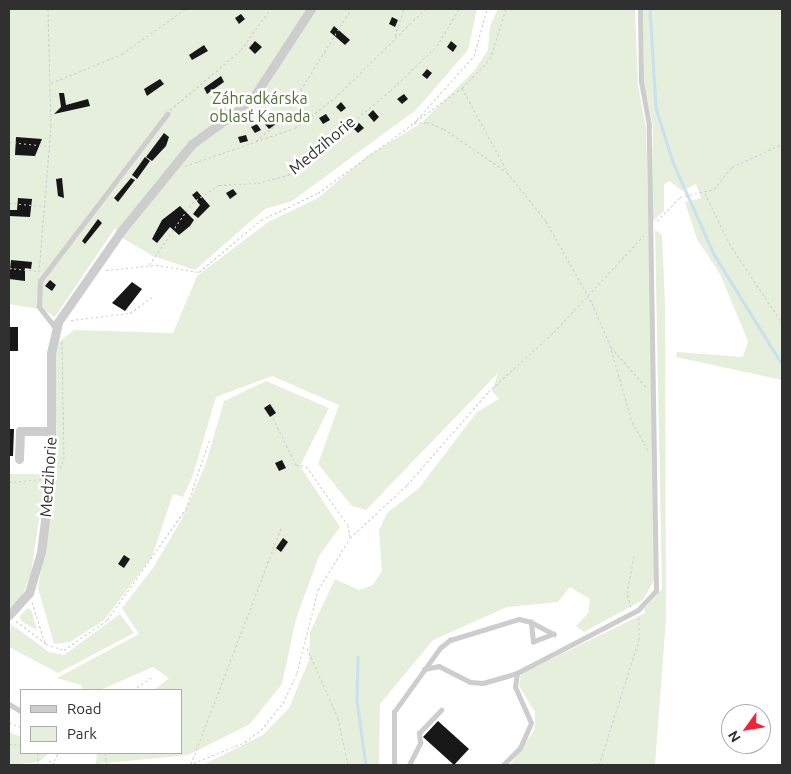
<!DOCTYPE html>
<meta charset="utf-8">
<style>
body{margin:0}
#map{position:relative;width:791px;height:774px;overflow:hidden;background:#fff;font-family:Ubuntu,sans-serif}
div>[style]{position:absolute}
.green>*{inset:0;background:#e6eedc}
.stream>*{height:2.5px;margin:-1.25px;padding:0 1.25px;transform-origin:1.25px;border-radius:1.25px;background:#c7e1ef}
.building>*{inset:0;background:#171717}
.path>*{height:1px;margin-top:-0.5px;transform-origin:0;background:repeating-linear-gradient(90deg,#cdcdcd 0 2.5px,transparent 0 5px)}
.lane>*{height:4.5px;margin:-2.25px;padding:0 2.25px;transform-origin:2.25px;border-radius:2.25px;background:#cdcdcd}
.street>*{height:9px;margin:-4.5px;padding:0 4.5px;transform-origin:4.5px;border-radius:4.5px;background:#cdcdcd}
span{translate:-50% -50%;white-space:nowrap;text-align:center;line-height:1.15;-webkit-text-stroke:5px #fff;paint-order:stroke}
.park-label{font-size:16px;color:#547038}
.street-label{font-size:16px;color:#303030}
.frame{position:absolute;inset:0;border:10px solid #303030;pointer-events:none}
.legend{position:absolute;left:20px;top:689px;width:162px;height:65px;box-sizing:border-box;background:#fff;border:1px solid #acacac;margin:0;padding:6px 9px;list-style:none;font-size:15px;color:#303030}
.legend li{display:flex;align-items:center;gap:10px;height:25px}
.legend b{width:25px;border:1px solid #acacac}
.north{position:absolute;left:721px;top:704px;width:50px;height:50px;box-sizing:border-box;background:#fff;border:1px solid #acacac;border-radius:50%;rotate:238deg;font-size:14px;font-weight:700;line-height:20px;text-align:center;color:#303030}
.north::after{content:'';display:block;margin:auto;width:18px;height:22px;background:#f62237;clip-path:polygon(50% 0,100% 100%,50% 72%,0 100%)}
</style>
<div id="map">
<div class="green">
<i style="clip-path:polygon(9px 9px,477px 9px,468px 50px,416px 110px,292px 201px,265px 209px,195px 270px,153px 256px,119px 236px,115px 228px,55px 317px,44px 310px,9px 304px)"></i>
<i style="clip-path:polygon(498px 9px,635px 9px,638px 85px,646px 128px,657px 566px,653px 582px,643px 600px,584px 632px,576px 626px,588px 613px,590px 599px,570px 587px,558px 602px,507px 607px,433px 640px,380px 704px,379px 765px,203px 765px,263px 735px,289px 708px,309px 660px,310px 632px,335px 579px,359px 590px,373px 585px,382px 571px,379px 531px,387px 513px,419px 488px,477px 412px,499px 399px,492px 391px,498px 373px,366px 510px,352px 506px,318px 464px,339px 405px,272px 376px,216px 397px,193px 475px,183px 497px,173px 494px,152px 557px,104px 620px,70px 642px,54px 644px,38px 588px,57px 476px,55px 345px,74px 330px,173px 333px,197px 276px,268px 222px,318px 198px,367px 156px,420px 124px,474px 71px,488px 50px,490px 26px)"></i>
<i style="clip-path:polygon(643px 9px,782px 9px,782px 380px,676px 357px,677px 352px,743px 357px,748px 341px,720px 274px,697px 239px,685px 202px,701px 198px,696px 184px,682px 191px,670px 181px,664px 184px,664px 211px,651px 223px,653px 126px,644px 83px)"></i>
<i style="clip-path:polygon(655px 230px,662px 235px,665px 305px,666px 619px,655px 765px,510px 765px,535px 729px,535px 712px,519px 686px,521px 674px,645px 613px,644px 609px,662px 589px)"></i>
<i style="clip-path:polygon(266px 381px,329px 408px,300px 466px,340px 527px,319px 556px,296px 619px,282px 684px,250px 724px,188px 755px,96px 764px,97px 753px,181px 753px,181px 690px,154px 690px,169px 678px,153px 667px,100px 690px,83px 690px,81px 685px,57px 678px,139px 634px,122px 608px,153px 568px,182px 519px,206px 463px,224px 401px)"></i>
<i style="clip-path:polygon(9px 474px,46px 474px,31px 573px,22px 597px,9px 610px)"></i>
<i style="clip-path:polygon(28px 608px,31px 610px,37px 630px,21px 621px,20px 616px)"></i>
<i style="clip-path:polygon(120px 614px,134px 633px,58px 673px,9px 647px,11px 624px,49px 652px,64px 655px)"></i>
<i style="clip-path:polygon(9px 732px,21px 737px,21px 753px,49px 753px,39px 762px,9px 765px)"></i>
</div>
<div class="stream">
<i style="left:650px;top:9px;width:99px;rotate:86.5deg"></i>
<i style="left:656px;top:108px;width:57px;rotate:72.5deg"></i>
<i style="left:673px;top:162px;width:101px;rotate:66deg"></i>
<i style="left:714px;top:254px;width:129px;rotate:58.3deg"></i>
<i style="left:358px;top:657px;width:44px;rotate:91.3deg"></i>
<i style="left:357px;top:701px;width:65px;rotate:82deg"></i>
</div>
<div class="building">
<i style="clip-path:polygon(241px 14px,245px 19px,239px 24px,235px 18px)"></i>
<i style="clip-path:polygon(392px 17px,398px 20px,395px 27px,389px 24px)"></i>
<i style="clip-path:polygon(334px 26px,350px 40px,345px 45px,330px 32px)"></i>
<i style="clip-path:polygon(255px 41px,262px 47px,255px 54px,249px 48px)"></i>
<i style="clip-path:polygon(451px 41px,457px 46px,453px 52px,447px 47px)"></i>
<i style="clip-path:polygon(204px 45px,208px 51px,192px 60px,189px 55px)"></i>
<i style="clip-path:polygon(427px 69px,432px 73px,427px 79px,422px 75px)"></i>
<i style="clip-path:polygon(221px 76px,224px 82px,207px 94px,204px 88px)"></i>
<i style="clip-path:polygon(160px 79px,164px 84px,147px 96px,144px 89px)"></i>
<i style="clip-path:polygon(59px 93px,64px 93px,66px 105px,88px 99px,90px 106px,54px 114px,61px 107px)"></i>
<i style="clip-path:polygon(404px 94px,408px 99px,402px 104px,397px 99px)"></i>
<i style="clip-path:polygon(341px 102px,346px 108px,341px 112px,336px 107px)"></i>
<i style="clip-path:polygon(373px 110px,379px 117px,374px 122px,368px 115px)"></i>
<i style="clip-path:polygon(326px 114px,330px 120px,323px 124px,319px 118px)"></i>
<i style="clip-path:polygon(271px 117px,276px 124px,269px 129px,263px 122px)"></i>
<i style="clip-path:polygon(359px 123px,364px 128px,358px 133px,353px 128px)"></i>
<i style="clip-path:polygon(257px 124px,261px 130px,255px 133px,251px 127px)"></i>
<i style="clip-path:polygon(164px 133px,169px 137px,166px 146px,152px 161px,146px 157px)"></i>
<i style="clip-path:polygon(246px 135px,248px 141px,240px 143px,238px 137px)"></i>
<i style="clip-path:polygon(16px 137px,42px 139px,35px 156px,15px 155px)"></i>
<i style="clip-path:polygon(145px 157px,150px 161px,137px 179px,132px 175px)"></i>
<i style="clip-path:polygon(62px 178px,64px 198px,58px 196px,56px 179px)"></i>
<i style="clip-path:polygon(131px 178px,135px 180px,118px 202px,114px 198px)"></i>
<i style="clip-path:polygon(233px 189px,237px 194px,230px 199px,226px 193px)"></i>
<i style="clip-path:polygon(197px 191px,210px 206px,198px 218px,193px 214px,200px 205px,192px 195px)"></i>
<i style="clip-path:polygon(18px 198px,32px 199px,30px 217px,9px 216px,10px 210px,17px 210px)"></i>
<i style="clip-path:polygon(180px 206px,194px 220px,190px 226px,179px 235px,170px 227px,157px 243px,152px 239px,162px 220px)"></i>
<i style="clip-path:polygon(98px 219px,102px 223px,85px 244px,82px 241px)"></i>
<i style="clip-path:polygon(11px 260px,32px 262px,31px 269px,25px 268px,25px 281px,9px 279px)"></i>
<i style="clip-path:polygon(50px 280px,56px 285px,52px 291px,45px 286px)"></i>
<i style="clip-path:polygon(132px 282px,142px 289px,125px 311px,112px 303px)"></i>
<i style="clip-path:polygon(9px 327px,18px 327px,18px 351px,9px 351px)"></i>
<i style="clip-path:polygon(270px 404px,276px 413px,270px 417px,264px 408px)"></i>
<i style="clip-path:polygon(9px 429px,14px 429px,13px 456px,9px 456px)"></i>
<i style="clip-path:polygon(282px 460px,286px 468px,279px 471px,275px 463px)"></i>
<i style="clip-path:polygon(283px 538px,288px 542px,281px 552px,276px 548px)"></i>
<i style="clip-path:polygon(124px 555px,130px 559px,124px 568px,118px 564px)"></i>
<i style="clip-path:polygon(438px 721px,469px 749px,454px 765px,423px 737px)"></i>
</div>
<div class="path">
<i style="left:395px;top:36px;width:28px;rotate:-72deg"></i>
<i style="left:51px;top:83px;width:77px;rotate:-22.2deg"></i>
<i style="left:122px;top:54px;width:77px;rotate:-35.5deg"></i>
<i style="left:462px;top:88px;width:92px;rotate:61.5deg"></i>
<i style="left:170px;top:110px;width:93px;rotate:-40.2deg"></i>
<i style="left:241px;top:50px;width:50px;rotate:-54.7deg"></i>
<i style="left:416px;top:121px;width:57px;rotate:-35.7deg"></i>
<i style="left:462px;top:88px;width:40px;rotate:-46deg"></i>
<i style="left:490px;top:59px;width:52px;rotate:-72.3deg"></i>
<i style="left:414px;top:123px;width:13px;rotate:-4deg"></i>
<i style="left:427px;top:122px;width:18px;rotate:22deg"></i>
<i style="left:444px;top:129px;width:76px;rotate:34.3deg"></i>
<i style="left:507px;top:172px;width:63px;rotate:51.5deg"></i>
<i style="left:546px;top:221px;width:94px;rotate:60.7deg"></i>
<i style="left:592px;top:303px;width:46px;rotate:66.8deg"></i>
<i style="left:610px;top:345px;width:80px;rotate:74.1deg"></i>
<i style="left:632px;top:422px;width:32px;rotate:60deg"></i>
<i style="left:256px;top:141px;width:33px;rotate:-39deg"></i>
<i style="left:282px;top:120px;width:131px;rotate:-58.1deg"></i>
<i style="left:9px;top:142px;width:39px;rotate:6deg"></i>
<i style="left:185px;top:166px;width:116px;rotate:-19.1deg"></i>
<i style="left:295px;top:128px;width:50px;rotate:-36.9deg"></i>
<i style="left:335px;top:98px;width:127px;rotate:-44.7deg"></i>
<i style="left:705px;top:193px;width:55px;rotate:64.4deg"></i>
<i style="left:729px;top:243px;width:96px;rotate:56.5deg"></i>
<i style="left:9px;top:203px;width:34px;rotate:5deg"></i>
<i style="left:657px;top:221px;width:33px;rotate:-46deg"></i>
<i style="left:680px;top:197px;width:35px;rotate:-13deg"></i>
<i style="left:714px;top:189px;width:28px;rotate:-51deg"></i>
<i style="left:732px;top:167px;width:55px;rotate:-24.7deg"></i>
<i style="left:149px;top:265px;width:75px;rotate:-55.3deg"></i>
<i style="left:192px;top:203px;width:32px;rotate:-34deg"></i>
<i style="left:219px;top:185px;width:39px;rotate:-3deg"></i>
<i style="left:258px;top:183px;width:31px;rotate:-15deg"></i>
<i style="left:288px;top:175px;width:132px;rotate:-39.5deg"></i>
<i style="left:390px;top:91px;width:65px;rotate:-43.8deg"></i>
<i style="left:437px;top:46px;width:43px;rotate:-59.3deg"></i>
<i style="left:9px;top:268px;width:29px;rotate:6deg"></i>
<i style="left:106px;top:270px;width:50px;rotate:-5.7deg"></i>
<i style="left:156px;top:265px;width:44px;rotate:9.2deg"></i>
<i style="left:199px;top:272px;width:81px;rotate:-40deg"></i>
<i style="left:261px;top:220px;width:63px;rotate:-25.3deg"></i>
<i style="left:318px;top:193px;width:119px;rotate:-36.1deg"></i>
<i style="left:414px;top:123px;width:90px;rotate:-48.2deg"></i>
<i style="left:474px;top:56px;width:49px;rotate:-74.5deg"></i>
<i style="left:39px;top:272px;width:146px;rotate:-85.3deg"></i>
<i style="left:51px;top:126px;width:117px;rotate:-91.5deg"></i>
<i style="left:71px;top:320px;width:59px;rotate:-6.8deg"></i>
<i style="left:130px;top:313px;width:27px;rotate:-36deg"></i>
<i style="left:611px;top:347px;width:53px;rotate:48.8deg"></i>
<i style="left:273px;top:418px;width:52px;rotate:63.9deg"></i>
<i style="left:296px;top:465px;width:10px;rotate:6deg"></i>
<i style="left:306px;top:466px;width:72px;rotate:54.6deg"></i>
<i style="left:348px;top:525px;width:12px;rotate:81deg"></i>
<i style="left:60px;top:468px;width:10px;rotate:-66deg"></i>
<i style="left:64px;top:459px;width:118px;rotate:-91deg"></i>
<i style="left:9px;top:482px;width:33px;rotate:-5deg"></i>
<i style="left:32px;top:602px;width:43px;rotate:72.4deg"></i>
<i style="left:631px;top:607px;width:15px;rotate:-106deg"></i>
<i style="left:627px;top:593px;width:37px;rotate:-79deg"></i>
<i style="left:16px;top:621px;width:38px;rotate:37deg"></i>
<i style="left:46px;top:644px;width:19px;rotate:18deg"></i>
<i style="left:64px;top:650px;width:52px;rotate:-34.9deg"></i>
<i style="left:107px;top:620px;width:136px;rotate:-54.6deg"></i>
<i style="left:186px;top:509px;width:75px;rotate:-71.3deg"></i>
<i style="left:307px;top:648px;width:77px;rotate:66.1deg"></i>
<i style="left:338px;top:718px;width:48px;rotate:78deg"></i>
<i style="left:133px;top:690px;width:22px;rotate:-34deg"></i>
<i style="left:9px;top:723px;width:13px;rotate:18deg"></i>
<i style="left:9px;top:744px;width:12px;rotate:5deg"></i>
<i style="left:105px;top:753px;width:12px;rotate:81deg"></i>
<i style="left:191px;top:764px;width:255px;rotate:-69.1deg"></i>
<i style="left:37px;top:765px;width:12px;rotate:-85deg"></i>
<i style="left:45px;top:765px;width:9px;rotate:-36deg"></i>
<i style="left:52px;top:765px;width:13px;rotate:-63deg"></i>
<i style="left:189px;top:765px;width:61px;rotate:-22.3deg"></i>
<i style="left:245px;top:742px;width:20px;rotate:-37deg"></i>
<i style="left:261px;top:730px;width:35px;rotate:-51deg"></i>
<i style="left:283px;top:703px;width:33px;rotate:-65deg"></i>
<i style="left:297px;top:673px;width:86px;rotate:-75.8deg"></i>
<i style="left:318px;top:590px;width:61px;rotate:-58.4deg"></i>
<i style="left:350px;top:538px;width:78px;rotate:-42.9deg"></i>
<i style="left:407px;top:485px;width:123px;rotate:-48.9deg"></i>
<i style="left:488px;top:392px;width:89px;rotate:-42.3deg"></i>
<i style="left:554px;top:332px;width:132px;rotate:-47.1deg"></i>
<i style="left:599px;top:765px;width:131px;rotate:-72.3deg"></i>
<i style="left:639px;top:640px;width:22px;rotate:-90deg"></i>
</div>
<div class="lane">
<i style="left:56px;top:329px;width:28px;rotate:-128deg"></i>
<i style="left:39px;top:307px;width:26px;rotate:-88deg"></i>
<i style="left:40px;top:281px;width:210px;rotate:-52.7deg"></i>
<i style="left:424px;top:669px;width:15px;rotate:-11deg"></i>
<i style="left:439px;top:666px;width:35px;rotate:27deg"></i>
<i style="left:470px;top:682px;width:13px;rotate:4deg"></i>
<i style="left:483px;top:683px;width:35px;rotate:-16deg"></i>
<i style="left:517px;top:673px;width:136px;rotate:-27.5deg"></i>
<i style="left:638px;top:610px;width:26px;rotate:-47deg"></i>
<i style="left:656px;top:591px;width:466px;rotate:-90.9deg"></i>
<i style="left:649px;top:125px;width:44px;rotate:-100.5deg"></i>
<i style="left:641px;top:82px;width:73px;rotate:-90.8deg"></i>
<i style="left:9px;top:704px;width:14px;rotate:30deg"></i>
<i style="left:394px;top:765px;width:53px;rotate:-90deg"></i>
<i style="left:394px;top:712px;width:79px;rotate:-54.3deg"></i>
<i style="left:440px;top:648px;width:13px;rotate:-39deg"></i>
<i style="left:450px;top:640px;width:72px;rotate:-16.9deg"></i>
<i style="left:519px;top:619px;width:12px;rotate:14deg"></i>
<i style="left:531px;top:622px;width:26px;rotate:28deg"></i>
<i style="left:554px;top:634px;width:22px;rotate:159deg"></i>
<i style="left:533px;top:642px;width:20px;rotate:-96deg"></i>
<i style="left:409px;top:765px;width:25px;rotate:-63deg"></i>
<i style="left:420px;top:743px;width:10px;rotate:-96deg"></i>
<i style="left:419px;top:733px;width:32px;rotate:-46deg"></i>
<i style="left:503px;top:765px;width:24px;rotate:-45deg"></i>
<i style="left:520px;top:748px;width:27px;rotate:-66deg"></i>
<i style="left:531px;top:723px;width:39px;rotate:-114deg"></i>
<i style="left:515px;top:687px;width:14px;rotate:-82deg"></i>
</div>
<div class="street">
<i style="left:19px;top:459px;width:28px;rotate:-88deg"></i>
<i style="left:20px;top:431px;width:31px"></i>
<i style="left:9px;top:615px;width:30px;rotate:-48deg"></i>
<i style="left:29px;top:593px;width:43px;rotate:-73.7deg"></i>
<i style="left:41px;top:552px;width:80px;rotate:-82.8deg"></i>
<i style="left:51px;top:473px;width:120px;rotate:-90deg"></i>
<i style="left:51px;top:353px;width:32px;rotate:-77deg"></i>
<i style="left:58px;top:322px;width:112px;rotate:-55.2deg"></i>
<i style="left:122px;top:230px;width:111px;rotate:-50.9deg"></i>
<i style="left:192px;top:144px;width:73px;rotate:-36.1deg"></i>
<i style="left:251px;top:101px;width:110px;rotate:-56.9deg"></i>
</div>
<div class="park-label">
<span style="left:260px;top:107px">Záhradkárska<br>oblasť Kanada</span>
</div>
<div class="street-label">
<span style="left:322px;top:145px;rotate:-40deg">Medzihorie</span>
<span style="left:48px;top:477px;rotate:-86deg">Medzihorie</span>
</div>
<div class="frame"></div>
<ul class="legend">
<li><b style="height:6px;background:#cdcdcd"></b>Road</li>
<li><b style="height:14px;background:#e6eedc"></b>Park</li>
</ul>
<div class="north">N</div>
</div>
